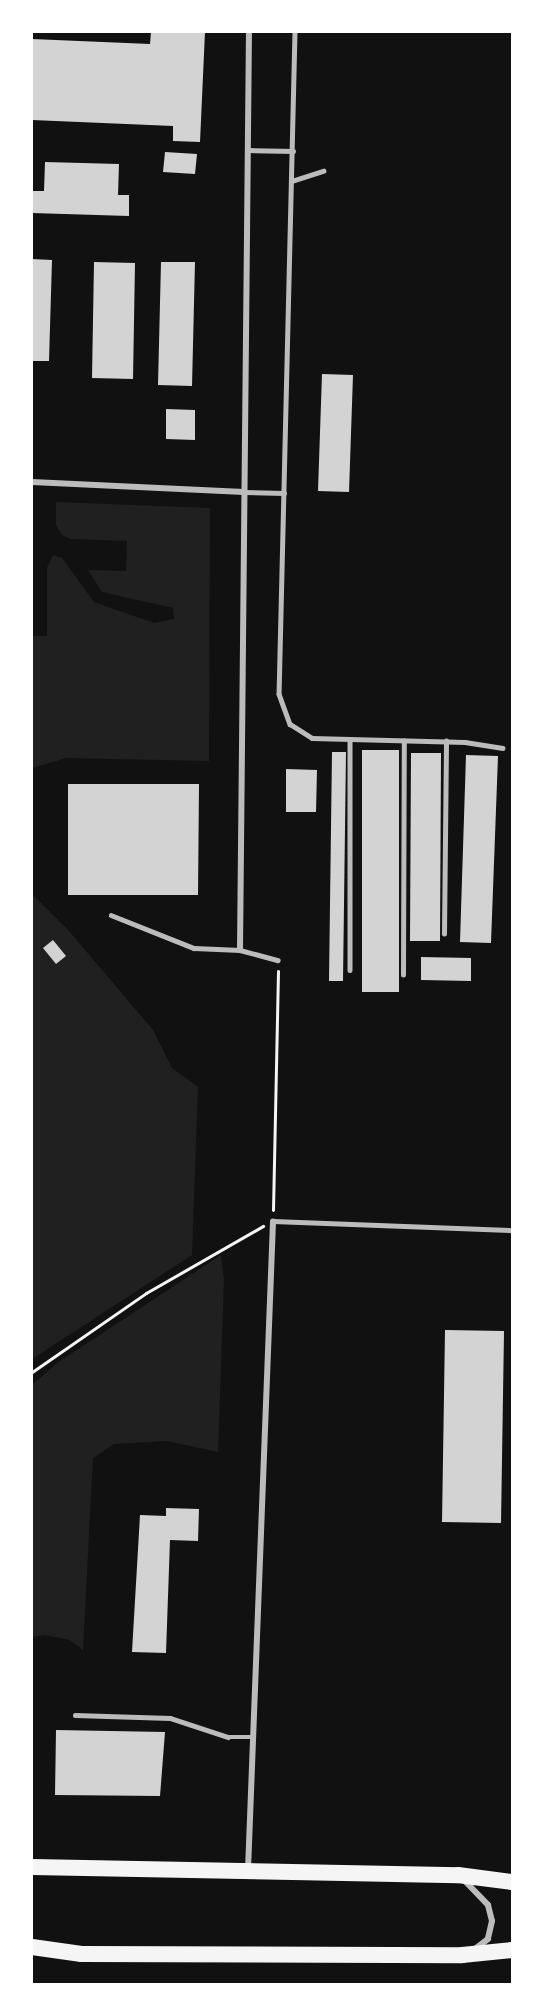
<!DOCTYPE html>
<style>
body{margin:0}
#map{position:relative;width:544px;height:2016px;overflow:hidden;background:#111;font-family:Lato,sans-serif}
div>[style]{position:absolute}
.green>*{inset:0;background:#202020}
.building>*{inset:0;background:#d3d3d3}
.path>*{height:3px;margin:-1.5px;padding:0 1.5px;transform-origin:1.5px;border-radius:1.5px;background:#f5f5f5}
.service>*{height:4.5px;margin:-2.25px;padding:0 2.25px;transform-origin:2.25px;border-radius:2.25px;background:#bcbcbc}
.minor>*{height:6px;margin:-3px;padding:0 3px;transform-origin:3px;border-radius:3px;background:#bcbcbc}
.trunk>*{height:16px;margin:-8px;padding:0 8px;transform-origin:8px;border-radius:8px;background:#f5f5f5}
span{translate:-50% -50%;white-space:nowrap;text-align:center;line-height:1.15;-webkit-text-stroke:4.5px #fff;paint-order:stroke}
.frame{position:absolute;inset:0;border:33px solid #fff;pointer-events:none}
</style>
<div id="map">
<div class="green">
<i style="clip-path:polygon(56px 502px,210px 508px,209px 761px,66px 758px,32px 768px,32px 636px,47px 636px,47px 568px,53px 555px,62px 558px,94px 602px,154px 623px,174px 619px,173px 608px,102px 592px,88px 570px,126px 571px,127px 541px,71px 539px,62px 535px,56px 525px)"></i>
<i style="clip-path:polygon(32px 894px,69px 931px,153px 1030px,172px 1068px,198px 1087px,192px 1255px,32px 1359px)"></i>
<i style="clip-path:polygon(221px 1255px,224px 1279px,218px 1452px,167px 1441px,114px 1444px,93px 1458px,83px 1650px,70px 1640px,45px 1635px,32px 1637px,32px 1385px,57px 1363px)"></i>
</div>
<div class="building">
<i style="clip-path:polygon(151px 32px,205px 32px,200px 142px,173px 141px,173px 126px,32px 120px,32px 39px,150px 44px)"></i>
<i style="clip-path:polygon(165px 152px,197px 154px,195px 174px,163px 172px)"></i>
<i style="clip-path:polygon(45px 162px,119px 164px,118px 195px,129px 195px,129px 216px,32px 213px,32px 191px,44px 191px)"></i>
<i style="clip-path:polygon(32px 259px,52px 260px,49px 361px,32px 361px)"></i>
<i style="clip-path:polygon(94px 262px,135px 263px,133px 379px,92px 378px)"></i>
<i style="clip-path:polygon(161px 262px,195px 262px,192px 386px,158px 385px)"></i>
<i style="clip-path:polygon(322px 374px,353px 375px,349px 492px,318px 491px)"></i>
<i style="clip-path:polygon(166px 409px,195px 410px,195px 440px,166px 439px)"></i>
<i style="clip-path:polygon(362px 750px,399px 750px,399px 992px,362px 992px)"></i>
<i style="clip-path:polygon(332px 752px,346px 752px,343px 981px,329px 981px)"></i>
<i style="clip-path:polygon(411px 753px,441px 753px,440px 941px,410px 941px)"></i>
<i style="clip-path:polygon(466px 755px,498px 756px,491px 943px,460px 942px)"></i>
<i style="clip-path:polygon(286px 769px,317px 770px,316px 812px,286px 812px)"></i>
<i style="clip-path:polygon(68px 784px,199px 784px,198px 895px,68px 895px)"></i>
<i style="clip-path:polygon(53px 940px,66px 956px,56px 964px,43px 948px)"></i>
<i style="clip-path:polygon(421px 957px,471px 958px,471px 981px,421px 980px)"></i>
<i style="clip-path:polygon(445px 1330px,504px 1331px,501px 1523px,442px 1522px)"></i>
<i style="clip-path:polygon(166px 1508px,199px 1509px,198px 1541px,170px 1540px,166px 1653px,132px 1652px,140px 1515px,166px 1516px)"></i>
<i style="clip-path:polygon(56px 1730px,165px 1732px,160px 1796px,55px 1795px)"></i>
</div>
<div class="path">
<i style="left:273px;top:1210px;width:239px;rotate:-88.8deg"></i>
<i style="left:32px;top:1372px;width:139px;rotate:-34.7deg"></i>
<i style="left:146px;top:1293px;width:135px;rotate:-29.8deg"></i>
</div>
<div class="service">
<i style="left:295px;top:32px;width:662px;rotate:91.38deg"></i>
<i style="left:279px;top:694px;width:32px;rotate:70deg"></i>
<i style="left:290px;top:724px;width:26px;rotate:32deg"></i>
<i style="left:312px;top:738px;width:153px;rotate:1.5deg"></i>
<i style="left:465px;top:742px;width:38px;rotate:9deg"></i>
<i style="left:248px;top:150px;width:45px;rotate:1.3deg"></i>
<i style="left:292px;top:181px;width:33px;rotate:-18deg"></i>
<i style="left:244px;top:492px;width:40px;rotate:1.4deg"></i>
<i style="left:350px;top:740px;width:230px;rotate:90deg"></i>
<i style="left:111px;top:915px;width:89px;rotate:21.7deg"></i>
<i style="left:194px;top:948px;width:46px;rotate:2.5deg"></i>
<i style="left:240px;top:950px;width:39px;rotate:15deg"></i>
<i style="left:444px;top:934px;width:193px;rotate:-89.4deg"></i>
<i style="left:403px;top:975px;width:234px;rotate:-89.8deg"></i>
<i style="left:273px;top:1221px;width:239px;rotate:2.2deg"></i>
<i style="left:75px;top:1715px;width:95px;rotate:1.8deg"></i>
<i style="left:170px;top:1718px;width:61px;rotate:18.1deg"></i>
<i style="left:228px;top:1737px;width:23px"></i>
</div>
<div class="minor">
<i style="left:32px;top:482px;width:212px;rotate:2.7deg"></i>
<i style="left:240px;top:950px;width:918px;rotate:-89.44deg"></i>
<i style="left:248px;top:1870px;width:649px;rotate:-87.79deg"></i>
<i style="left:463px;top:1879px;width:36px;rotate:46deg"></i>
<i style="left:488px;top:1905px;width:16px;rotate:76deg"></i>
<i style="left:492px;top:1921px;width:18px;rotate:103deg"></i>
<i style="left:488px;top:1939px;width:15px;rotate:143deg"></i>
</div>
<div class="trunk">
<i style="left:32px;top:1867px;width:426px;rotate:1.1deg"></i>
<i style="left:458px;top:1875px;width:54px;rotate:7.4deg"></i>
<i style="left:32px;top:1947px;width:50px;rotate:8deg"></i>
<i style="left:82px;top:1954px;width:380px;rotate:0.2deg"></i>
<i style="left:462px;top:1955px;width:50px;rotate:-5.7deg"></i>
</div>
<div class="frame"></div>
</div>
